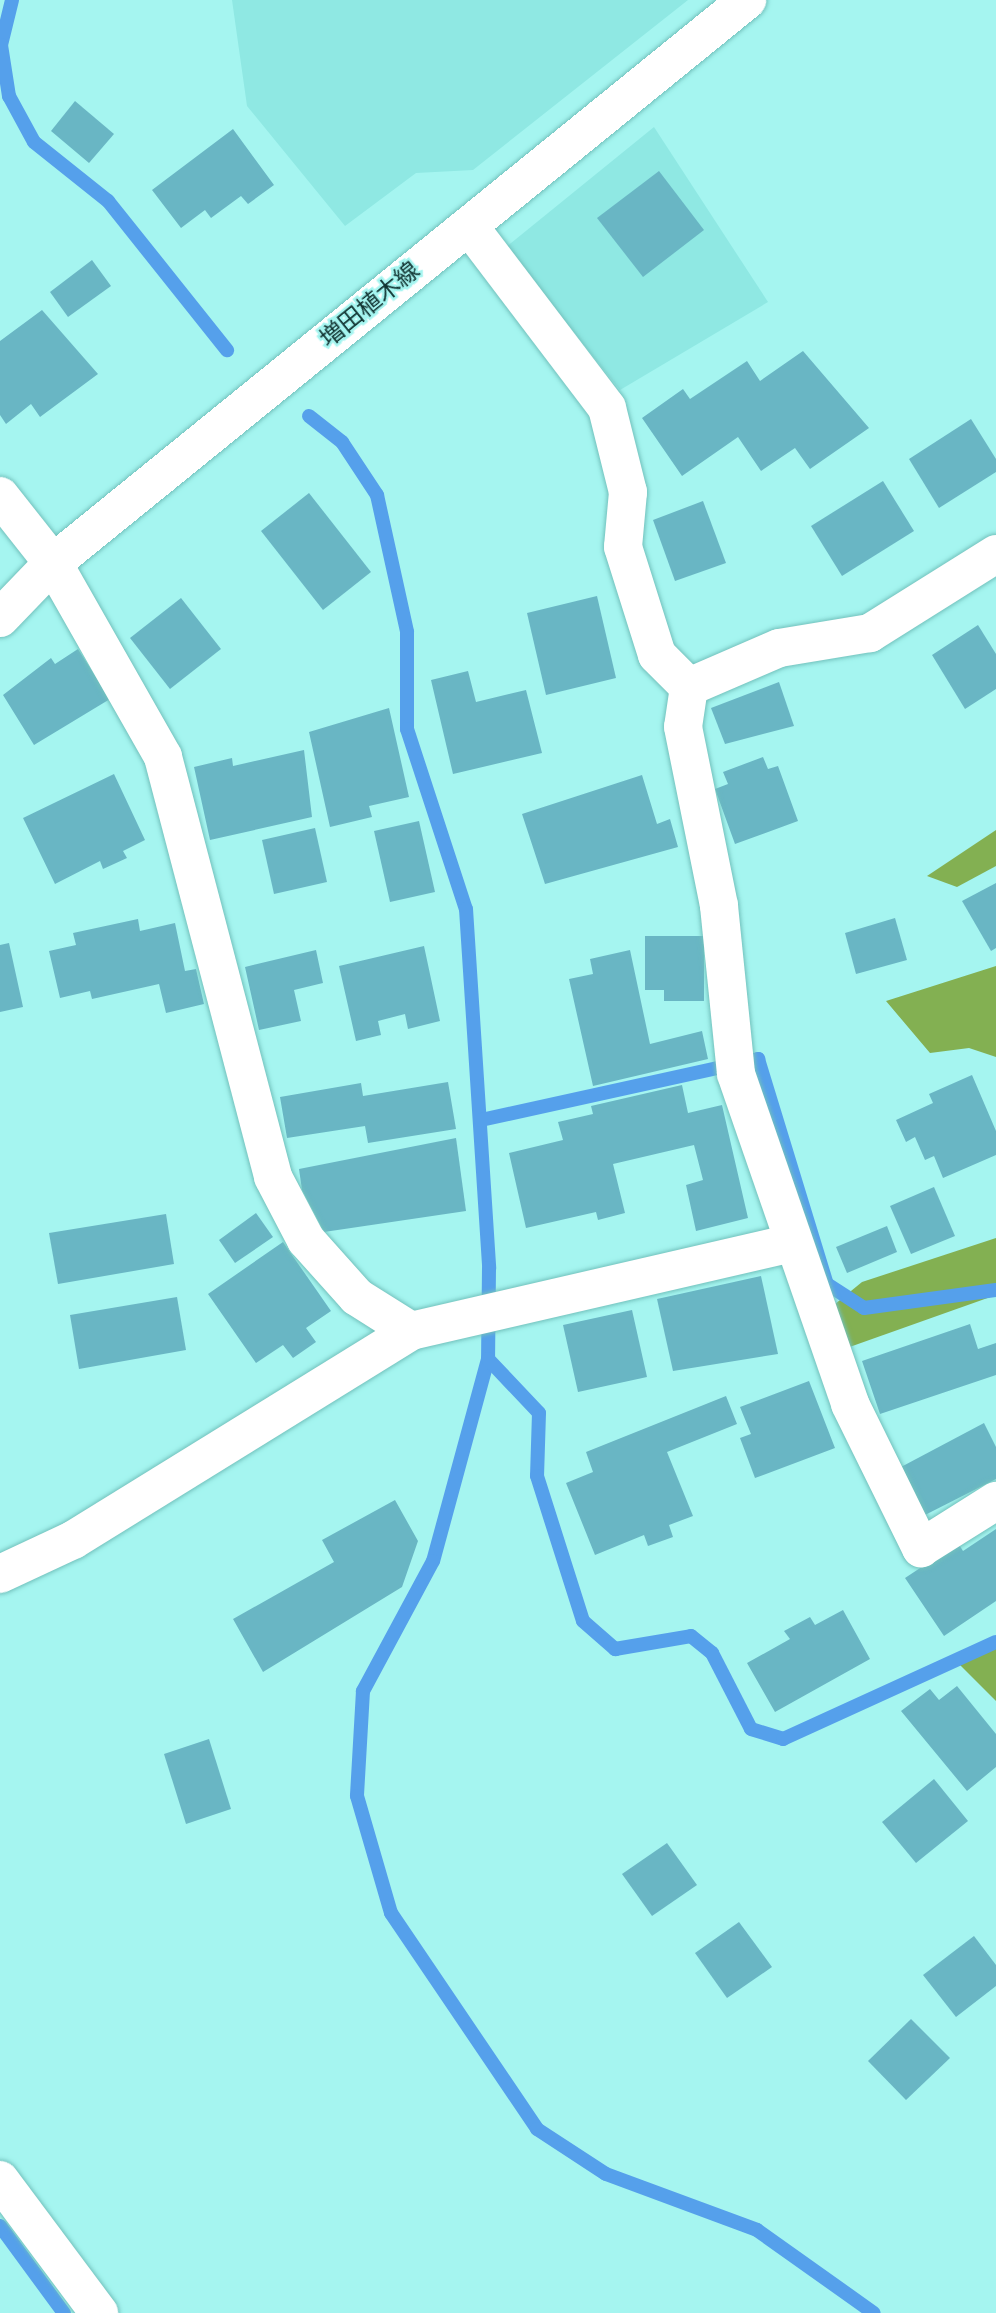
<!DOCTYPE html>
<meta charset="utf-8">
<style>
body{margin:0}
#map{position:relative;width:996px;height:2313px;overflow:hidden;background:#a5f5f0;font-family:"Roboto Condensed","Noto Sans JP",sans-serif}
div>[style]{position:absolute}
.built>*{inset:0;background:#8fe8e3}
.forest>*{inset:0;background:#83b052}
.stream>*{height:14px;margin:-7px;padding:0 7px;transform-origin:7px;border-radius:7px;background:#55a0eb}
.building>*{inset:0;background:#69b6c4}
.roads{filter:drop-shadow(0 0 2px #72c1bc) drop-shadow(0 0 2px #72c1bc)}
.minor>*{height:38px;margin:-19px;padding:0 19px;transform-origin:19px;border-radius:19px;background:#fff}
span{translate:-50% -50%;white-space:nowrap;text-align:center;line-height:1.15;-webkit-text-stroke:5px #a5f5f0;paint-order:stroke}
.street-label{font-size:24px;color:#113331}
</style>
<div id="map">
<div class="built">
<i style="clip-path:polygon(232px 0,688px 0,473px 170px,416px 173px,345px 226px,247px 106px)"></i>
<i style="clip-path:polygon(654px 127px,768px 302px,620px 390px,506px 247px)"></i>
</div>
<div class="forest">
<i style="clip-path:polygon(996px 830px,996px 866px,957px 887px,927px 876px)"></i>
<i style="clip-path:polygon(996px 966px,996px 1057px,969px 1048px,930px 1053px,886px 1001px)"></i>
<i style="clip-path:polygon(996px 1238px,996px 1295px,844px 1349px,829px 1309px,862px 1282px)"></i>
<i style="clip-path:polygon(996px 1642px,996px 1701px,956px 1661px)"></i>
</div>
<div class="stream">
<i style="left:12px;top:0;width:46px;rotate:103.7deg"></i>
<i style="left:1px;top:45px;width:52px;rotate:81.1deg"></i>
<i style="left:9px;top:96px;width:52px;rotate:61.5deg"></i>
<i style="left:34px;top:142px;width:95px;rotate:38.6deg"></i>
<i style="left:108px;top:201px;width:191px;rotate:51.4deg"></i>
<i style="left:309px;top:416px;width:42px;rotate:38.2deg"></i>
<i style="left:342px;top:442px;width:64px;rotate:56.6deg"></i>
<i style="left:377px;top:495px;width:140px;rotate:77.6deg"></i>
<i style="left:407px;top:632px;width:97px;rotate:90deg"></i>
<i style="left:407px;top:729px;width:189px;rotate:71.9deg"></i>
<i style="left:466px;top:909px;width:360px;rotate:86.3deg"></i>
<i style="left:489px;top:1268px;width:91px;rotate:90.6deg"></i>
<i style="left:488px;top:1359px;width:209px;rotate:105.2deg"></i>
<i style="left:433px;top:1561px;width:148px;rotate:118.3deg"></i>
<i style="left:363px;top:1691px;width:105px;rotate:93.3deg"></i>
<i style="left:357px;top:1796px;width:122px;rotate:73.8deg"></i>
<i style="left:391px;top:1913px;width:261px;rotate:55.9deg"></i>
<i style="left:537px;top:2129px;width:82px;rotate:33.1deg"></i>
<i style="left:606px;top:2174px;width:161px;rotate:20.3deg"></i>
<i style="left:757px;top:2230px;width:143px;rotate:35.4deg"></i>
<i style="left:481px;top:1120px;width:284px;rotate:-12.4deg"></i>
<i style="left:758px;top:1059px;width:235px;rotate:73deg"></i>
<i style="left:827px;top:1284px;width:44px;rotate:33deg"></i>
<i style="left:864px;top:1308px;width:133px;rotate:-7.8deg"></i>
<i style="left:488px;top:1359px;width:74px;rotate:46.6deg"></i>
<i style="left:539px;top:1413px;width:63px;rotate:91.8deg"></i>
<i style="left:537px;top:1476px;width:152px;rotate:72.4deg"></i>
<i style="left:583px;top:1621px;width:43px;rotate:41.2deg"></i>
<i style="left:615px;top:1649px;width:77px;rotate:-9.7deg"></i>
<i style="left:691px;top:1636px;width:27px;rotate:39deg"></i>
<i style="left:712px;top:1653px;width:85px;rotate:62.8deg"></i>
<i style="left:751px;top:1729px;width:34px;rotate:17deg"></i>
<i style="left:783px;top:1739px;width:234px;rotate:-24.5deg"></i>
<i style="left:0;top:2226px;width:108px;rotate:53.7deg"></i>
</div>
<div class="building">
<i style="clip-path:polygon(75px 101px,114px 134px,89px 163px,51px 131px)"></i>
<i style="clip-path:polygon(233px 129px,274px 185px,248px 204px,241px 196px,211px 218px,205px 210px,181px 228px,152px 190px)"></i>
<i style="clip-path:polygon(659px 171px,704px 230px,643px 277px,597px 218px)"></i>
<i style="clip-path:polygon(92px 260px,111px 286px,68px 317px,50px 292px)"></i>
<i style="clip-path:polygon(42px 310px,98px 374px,40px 417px,31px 404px,6px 424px,0 415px,0 341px)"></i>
<i style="clip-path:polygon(803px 351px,869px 428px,810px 469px,795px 448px,761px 471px,738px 437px,682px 476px,642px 418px,683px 389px,690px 399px,747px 361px,760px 381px)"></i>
<i style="clip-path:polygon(971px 419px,996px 459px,996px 472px,939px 508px,909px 459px)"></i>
<i style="clip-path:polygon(883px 481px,914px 531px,842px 576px,811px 526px)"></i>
<i style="clip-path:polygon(309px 493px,371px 572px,323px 610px,261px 531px)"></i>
<i style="clip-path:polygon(703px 501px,726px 563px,675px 581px,653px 520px)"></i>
<i style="clip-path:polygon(597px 596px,616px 678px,546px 695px,527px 613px)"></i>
<i style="clip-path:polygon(181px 598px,221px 649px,170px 689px,130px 638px)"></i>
<i style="clip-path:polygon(978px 625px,996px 654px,996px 689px,965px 709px,932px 655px)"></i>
<i style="clip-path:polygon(78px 649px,110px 699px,34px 745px,3px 695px,51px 658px,55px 664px)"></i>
<i style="clip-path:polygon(468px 671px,476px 702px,526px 690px,542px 753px,453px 774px,431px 680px)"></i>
<i style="clip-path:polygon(779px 682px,794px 726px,725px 744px,711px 708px)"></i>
<i style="clip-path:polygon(389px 708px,409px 797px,369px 806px,372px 817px,330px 827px,309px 732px)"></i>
<i style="clip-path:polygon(304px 750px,312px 817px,210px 840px,194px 767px,232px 758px,233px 766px)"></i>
<i style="clip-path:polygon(763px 757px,768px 769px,778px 766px,798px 821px,735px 844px,715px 789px,728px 784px,723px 772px)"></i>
<i style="clip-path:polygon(114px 774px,145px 840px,123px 851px,127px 858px,103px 869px,100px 861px,55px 884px,23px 818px)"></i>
<i style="clip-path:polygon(642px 775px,657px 824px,670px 819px,678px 847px,545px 884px,522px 814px)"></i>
<i style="clip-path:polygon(419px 821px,435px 892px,390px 902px,374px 831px)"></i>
<i style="clip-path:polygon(315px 828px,327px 882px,274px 894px,262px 840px)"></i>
<i style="clip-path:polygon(996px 883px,996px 948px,991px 951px,962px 901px)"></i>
<i style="clip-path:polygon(895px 918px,907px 960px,856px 974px,845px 933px)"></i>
<i style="clip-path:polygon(138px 919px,140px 931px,175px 923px,185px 971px,196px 969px,204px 1004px,166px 1013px,159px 984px,92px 999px,90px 991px,60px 998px,49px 951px,76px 945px,73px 933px)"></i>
<i style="clip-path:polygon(645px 936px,704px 936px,704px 1001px,664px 1001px,664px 990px,645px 990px)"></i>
<i style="clip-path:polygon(9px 943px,23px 1007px,0 1012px,0 945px)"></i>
<i style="clip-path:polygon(424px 946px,440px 1021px,408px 1029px,405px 1014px,378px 1021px,381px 1035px,356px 1041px,339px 966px)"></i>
<i style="clip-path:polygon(316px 950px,323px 983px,294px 990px,301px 1021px,259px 1030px,245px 967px)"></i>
<i style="clip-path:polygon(630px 950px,650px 1044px,702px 1031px,708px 1059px,593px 1086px,569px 979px,593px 974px,590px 959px)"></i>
<i style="clip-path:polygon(972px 1075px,996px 1131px,996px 1155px,943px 1178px,934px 1156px,925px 1160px,915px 1137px,906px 1142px,896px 1120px,933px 1103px,929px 1094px)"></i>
<i style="clip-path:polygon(448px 1082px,456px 1129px,368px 1143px,365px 1126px,287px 1138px,280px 1097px,361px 1083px,363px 1096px)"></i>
<i style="clip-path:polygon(682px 1085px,688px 1113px,722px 1105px,748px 1218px,696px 1231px,686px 1185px,703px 1180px,694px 1145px,613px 1164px,625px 1213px,598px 1220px,596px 1212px,526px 1228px,509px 1153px,563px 1140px,558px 1122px,593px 1114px,591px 1106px)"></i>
<i style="clip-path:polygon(456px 1138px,466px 1211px,324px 1232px,302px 1190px,299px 1169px)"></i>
<i style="clip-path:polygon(934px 1187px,955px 1236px,911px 1254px,890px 1206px)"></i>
<i style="clip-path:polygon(256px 1213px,273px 1237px,235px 1263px,219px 1240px)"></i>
<i style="clip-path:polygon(166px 1214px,174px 1264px,58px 1284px,49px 1233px)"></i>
<i style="clip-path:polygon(887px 1226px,897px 1252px,847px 1273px,836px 1247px)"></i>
<i style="clip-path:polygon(283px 1242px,331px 1311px,306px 1328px,316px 1342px,293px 1358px,283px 1345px,256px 1363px,208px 1294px)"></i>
<i style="clip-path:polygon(761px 1276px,778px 1354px,673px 1371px,657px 1299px)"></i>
<i style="clip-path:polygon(177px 1297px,186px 1350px,79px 1369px,70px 1315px)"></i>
<i style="clip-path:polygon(632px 1310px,647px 1377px,578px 1392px,563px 1325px)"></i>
<i style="clip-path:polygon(970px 1324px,978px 1349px,996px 1343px,996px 1375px,880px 1414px,862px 1361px)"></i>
<i style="clip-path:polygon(809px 1381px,835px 1448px,755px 1478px,740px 1438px,751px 1434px,740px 1407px)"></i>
<i style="clip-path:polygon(726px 1396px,737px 1424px,667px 1452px,693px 1516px,669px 1525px,673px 1537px,648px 1546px,644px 1535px,595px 1555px,566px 1483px,593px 1472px,586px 1452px)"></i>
<i style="clip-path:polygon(984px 1423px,996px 1447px,996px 1479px,925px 1515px,901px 1467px)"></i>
<i style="clip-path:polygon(395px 1500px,418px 1541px,402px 1587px,263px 1672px,233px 1619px,334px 1562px,322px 1540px)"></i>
<i style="clip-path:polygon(996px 1529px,996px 1601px,944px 1636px,905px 1578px,958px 1543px,963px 1551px)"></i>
<i style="clip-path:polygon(843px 1610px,870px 1659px,775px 1712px,747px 1663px,790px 1639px,784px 1631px,810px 1617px,815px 1625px)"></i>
<i style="clip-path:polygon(957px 1686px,996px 1734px,996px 1767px,967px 1791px,901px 1711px,930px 1689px,939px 1700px)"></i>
<i style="clip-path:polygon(209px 1739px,231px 1809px,186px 1824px,164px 1754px)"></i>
<i style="clip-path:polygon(934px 1779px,968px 1821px,916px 1863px,882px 1822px)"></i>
<i style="clip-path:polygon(667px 1843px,697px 1885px,652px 1916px,622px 1874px)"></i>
<i style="clip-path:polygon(739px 1922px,772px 1967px,727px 1998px,695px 1953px)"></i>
<i style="clip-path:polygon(974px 1936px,996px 1965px,996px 1986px,956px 2017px,923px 1975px)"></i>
<i style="clip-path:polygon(911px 2019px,950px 2058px,906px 2100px,868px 2061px)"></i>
</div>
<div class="roads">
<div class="minor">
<i style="left:469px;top:226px;width:228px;rotate:52.8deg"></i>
<i style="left:607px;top:408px;width:87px;rotate:76deg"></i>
<i style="left:628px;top:492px;width:55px;rotate:95.2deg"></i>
<i style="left:623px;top:547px;width:113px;rotate:72.5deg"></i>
<i style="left:657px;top:655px;width:45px;rotate:45deg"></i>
<i style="left:0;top:496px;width:85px;rotate:51.7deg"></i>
<i style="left:53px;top:563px;width:223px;rotate:60.4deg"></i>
<i style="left:163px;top:757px;width:434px;rotate:75.3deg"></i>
<i style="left:273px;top:1177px;width:71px;rotate:62.4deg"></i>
<i style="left:306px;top:1240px;width:76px;rotate:48.2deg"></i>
<i style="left:357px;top:1297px;width:64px;rotate:32.2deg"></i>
<i style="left:996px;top:554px;width:149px;rotate:147.9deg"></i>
<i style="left:870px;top:633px;width:92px;rotate:170.6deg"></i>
<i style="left:779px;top:648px;width:98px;rotate:156.6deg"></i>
<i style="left:689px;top:687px;width:40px;rotate:98.5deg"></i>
<i style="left:683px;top:727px;width:183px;rotate:78.6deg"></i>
<i style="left:719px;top:906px;width:169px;rotate:84.2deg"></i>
<i style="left:736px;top:1074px;width:349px;rotate:70.9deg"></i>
<i style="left:850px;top:1404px;width:161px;rotate:63.8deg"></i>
<i style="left:921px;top:1548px;width:89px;rotate:-32.1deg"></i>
<i style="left:0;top:618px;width:76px;rotate:-46.1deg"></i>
<i style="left:53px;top:563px;width:894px;rotate:-39.05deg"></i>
<i style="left:0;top:1574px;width:81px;rotate:-25deg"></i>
<i style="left:73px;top:1540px;width:397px;rotate:-31.7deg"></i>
<i style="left:411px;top:1331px;width:390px;rotate:-13deg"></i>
<i style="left:0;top:2180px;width:166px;rotate:53.3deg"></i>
</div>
</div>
<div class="street-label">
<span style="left:370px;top:305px;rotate:-39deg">増田植木線</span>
</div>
</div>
